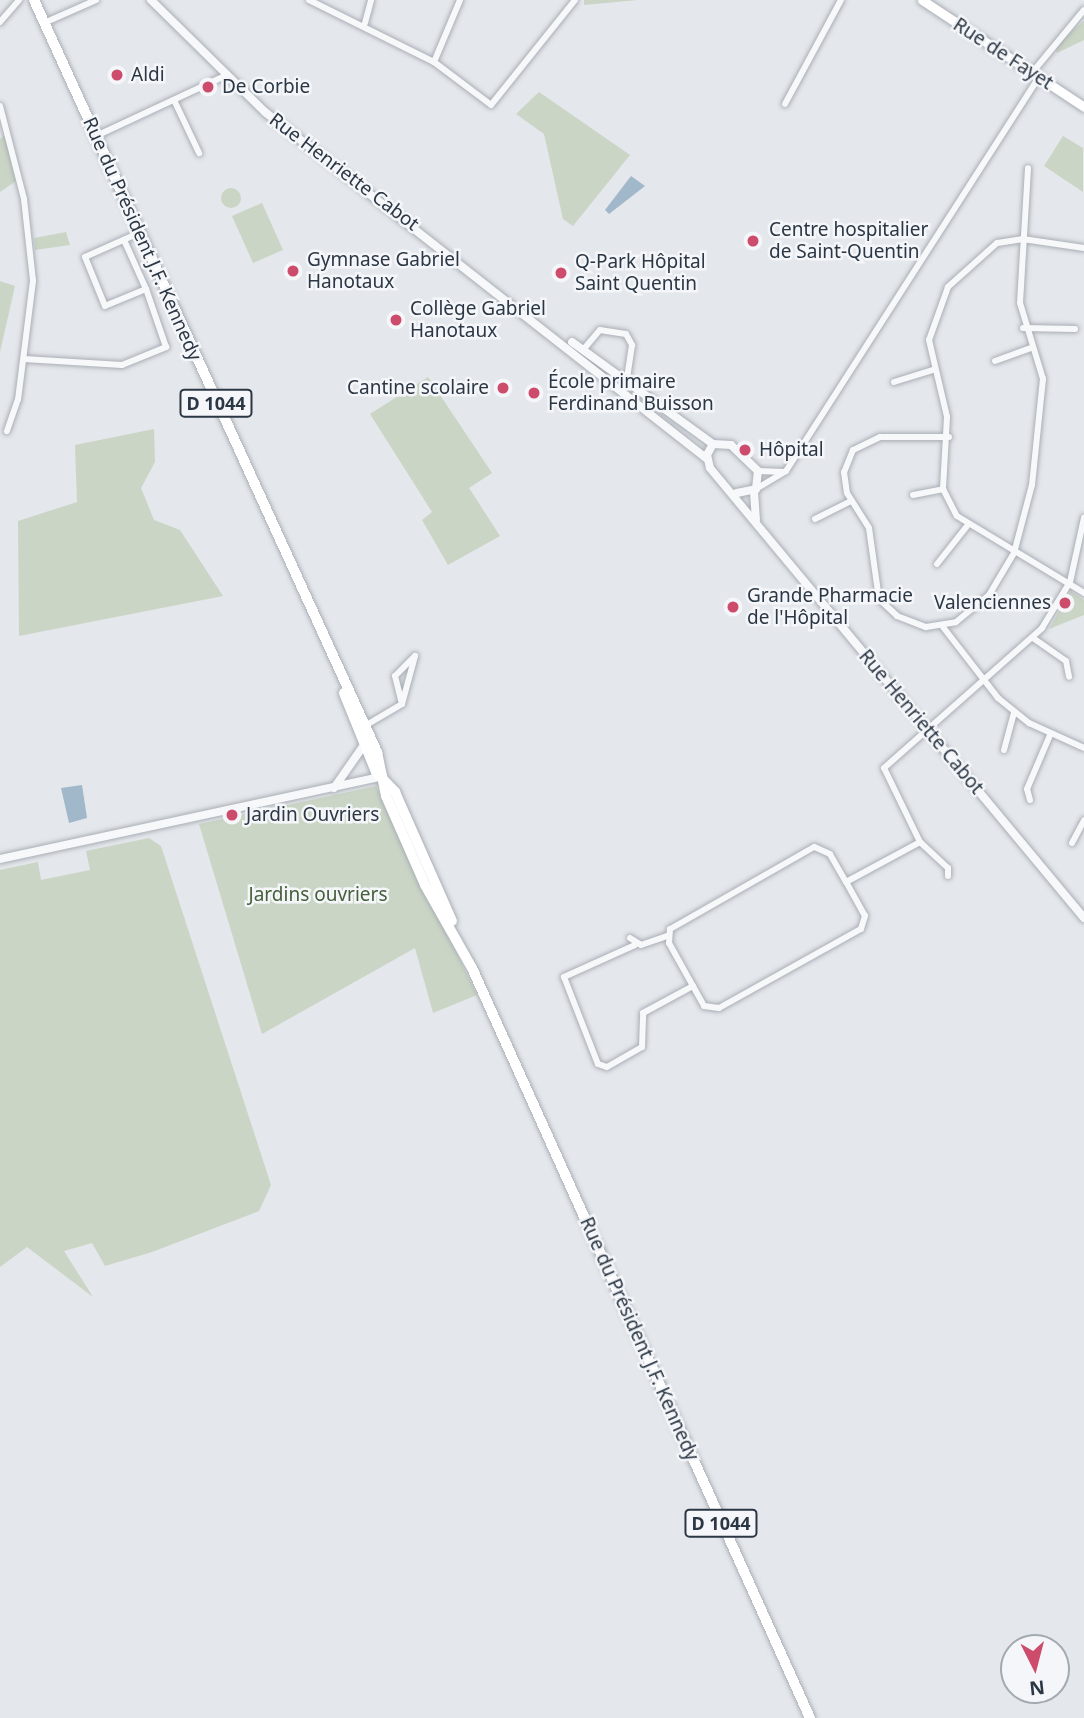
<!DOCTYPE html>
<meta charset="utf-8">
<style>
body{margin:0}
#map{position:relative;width:1084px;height:1718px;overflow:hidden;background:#e4e7eb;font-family:"Noto Sans",sans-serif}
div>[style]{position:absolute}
.green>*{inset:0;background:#cbd5c5}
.round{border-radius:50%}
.water>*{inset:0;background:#a0b8ca}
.roads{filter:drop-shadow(0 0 2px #a9afb6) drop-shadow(0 0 2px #a9afb6)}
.minor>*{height:6px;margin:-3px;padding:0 3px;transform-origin:3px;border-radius:3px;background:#f7f8fa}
.tertiary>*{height:8px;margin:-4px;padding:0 4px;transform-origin:4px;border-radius:4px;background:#f7f8fa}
.secondary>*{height:9px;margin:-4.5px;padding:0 4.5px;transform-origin:4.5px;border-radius:4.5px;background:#fff}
.primary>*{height:10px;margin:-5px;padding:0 5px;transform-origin:5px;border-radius:5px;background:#fff}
.dots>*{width:19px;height:19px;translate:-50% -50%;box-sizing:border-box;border:4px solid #f4f6f9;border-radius:50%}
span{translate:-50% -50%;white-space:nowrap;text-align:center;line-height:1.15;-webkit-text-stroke:5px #f4f6f9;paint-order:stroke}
.shield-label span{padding:2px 5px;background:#f4f6f9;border:2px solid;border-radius:5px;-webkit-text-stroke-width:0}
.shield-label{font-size:18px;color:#2b3744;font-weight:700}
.street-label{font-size:19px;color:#2b3744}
.poi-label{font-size:19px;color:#2b3744}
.left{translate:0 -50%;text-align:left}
.right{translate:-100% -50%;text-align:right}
.park-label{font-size:19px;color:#445f39}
.north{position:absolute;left:1000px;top:1634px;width:70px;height:70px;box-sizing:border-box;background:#f4f6f9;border:2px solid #a4aab1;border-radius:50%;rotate:174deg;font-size:19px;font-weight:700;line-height:28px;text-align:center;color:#2b3744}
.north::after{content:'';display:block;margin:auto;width:24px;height:32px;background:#cd4c6c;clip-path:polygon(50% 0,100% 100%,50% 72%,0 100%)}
</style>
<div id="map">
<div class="green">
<i style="clip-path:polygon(584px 0,638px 0,584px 5px)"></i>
<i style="clip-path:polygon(1084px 21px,1084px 40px,1057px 53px,1055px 45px)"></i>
<i style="clip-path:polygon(539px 92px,630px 155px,573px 226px,563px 219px,544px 134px,516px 114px)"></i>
<i style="clip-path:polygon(5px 135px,16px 181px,0 192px,0 139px)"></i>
<i style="clip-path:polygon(1063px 136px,1083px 148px,1083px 192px,1044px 166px)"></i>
<i class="round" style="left:221px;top:188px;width:20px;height:20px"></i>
<i style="clip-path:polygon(262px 203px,283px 250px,253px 263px,232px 216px)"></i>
<i style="clip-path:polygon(66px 232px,70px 245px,35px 250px,34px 238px)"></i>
<i style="clip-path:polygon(0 281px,15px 286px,0 352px)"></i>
<i style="clip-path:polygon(428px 377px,492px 473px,469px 488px,500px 536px,448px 565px,422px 520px,432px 512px,370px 414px)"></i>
<i style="clip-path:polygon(154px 429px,155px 462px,141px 488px,154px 520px,180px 530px,223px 596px,19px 636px,18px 521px,77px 502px,75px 445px)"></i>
<i style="clip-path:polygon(1071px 591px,1084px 600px,1084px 615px,1049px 629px)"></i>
<i style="clip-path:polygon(376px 786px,477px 995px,433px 1013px,415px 948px,262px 1034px,199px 824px)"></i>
<i style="clip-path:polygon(149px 838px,161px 846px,271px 1185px,259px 1211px,152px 1252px,105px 1266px,92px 1243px,64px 1251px,93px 1297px,27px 1247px,0 1267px,0 870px,38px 862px,41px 880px,90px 870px,86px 851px)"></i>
</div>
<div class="water">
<i style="clip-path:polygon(631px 176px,645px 186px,609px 214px,605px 210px)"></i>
<i style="clip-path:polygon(82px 785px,87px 818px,69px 823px,61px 788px)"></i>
</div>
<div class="roads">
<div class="minor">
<i style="left:309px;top:0;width:140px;rotate:26.4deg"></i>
<i style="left:434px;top:62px;width:71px;rotate:37deg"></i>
<i style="left:491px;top:105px;width:134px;rotate:-51.3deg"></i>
<i style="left:0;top:22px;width:29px;rotate:-49deg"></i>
<i style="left:44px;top:23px;width:57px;rotate:-23.9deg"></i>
<i style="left:365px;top:23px;width:24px;rotate:-75deg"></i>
<i style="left:434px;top:62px;width:67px;rotate:-67.2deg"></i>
<i style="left:1031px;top:74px;width:83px;rotate:-50.4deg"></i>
<i style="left:174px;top:100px;width:59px;rotate:64.7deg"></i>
<i style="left:785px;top:104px;width:118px;rotate:-61.7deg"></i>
<i style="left:0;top:106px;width:96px;rotate:75.5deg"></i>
<i style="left:24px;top:199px;width:82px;rotate:83.7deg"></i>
<i style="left:33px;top:281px;width:119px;rotate:97.2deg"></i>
<i style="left:18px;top:399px;width:34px;rotate:109deg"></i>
<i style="left:96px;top:136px;width:145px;rotate:-25deg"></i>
<i style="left:124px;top:240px;width:54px;rotate:65.8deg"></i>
<i style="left:146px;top:289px;width:44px;rotate:157.5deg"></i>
<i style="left:105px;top:306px;width:53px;rotate:-112.2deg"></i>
<i style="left:85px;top:257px;width:59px;rotate:-24deg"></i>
<i style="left:1084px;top:248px;width:62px;rotate:-171.6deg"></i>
<i style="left:1023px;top:239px;width:26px;rotate:171deg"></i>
<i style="left:997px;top:243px;width:66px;rotate:138.1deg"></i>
<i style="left:948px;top:287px;width:56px;rotate:109.7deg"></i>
<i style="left:929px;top:340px;width:79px;rotate:76.8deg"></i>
<i style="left:947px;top:417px;width:72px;rotate:93.2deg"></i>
<i style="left:943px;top:489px;width:30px;rotate:63deg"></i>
<i style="left:957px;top:516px;width:149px;rotate:31.2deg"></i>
<i style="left:1023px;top:328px;width:52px;rotate:1.1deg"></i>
<i style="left:583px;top:350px;width:26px;rotate:-50deg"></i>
<i style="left:600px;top:330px;width:26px;rotate:9deg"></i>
<i style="left:626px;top:334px;width:13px;rotate:61deg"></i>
<i style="left:632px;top:345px;width:40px;rotate:98.5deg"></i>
<i style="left:24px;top:359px;width:98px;rotate:3.5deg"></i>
<i style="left:122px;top:365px;width:48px;rotate:-22.2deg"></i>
<i style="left:166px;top:347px;width:61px;rotate:-109deg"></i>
<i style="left:995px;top:361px;width:37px;rotate:-20deg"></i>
<i style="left:894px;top:382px;width:41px;rotate:-17.1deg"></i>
<i style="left:949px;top:437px;width:69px;rotate:180deg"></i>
<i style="left:880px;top:437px;width:30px;rotate:154deg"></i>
<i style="left:853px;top:450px;width:24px;rotate:112deg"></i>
<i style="left:844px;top:472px;width:21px;rotate:82deg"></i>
<i style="left:847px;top:493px;width:41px;rotate:57.8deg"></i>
<i style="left:869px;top:528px;width:72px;rotate:82deg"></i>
<i style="left:879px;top:599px;width:25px;rotate:43deg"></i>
<i style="left:897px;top:616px;width:31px;rotate:21deg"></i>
<i style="left:926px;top:627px;width:30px;rotate:-9deg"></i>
<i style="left:956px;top:622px;width:43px;rotate:-39.3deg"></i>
<i style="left:989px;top:595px;width:49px;rotate:-59.2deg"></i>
<i style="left:1014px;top:553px;width:70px;rotate:-75.2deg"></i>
<i style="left:1032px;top:485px;width:107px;rotate:-84.1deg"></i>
<i style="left:1043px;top:379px;width:79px;rotate:-106.8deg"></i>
<i style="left:1020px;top:303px;width:135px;rotate:-86.6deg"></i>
<i style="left:758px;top:471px;width:26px;rotate:2deg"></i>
<i style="left:756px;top:489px;width:35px;rotate:-31deg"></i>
<i style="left:786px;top:471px;width:467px;rotate:-57.3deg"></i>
<i style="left:913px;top:495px;width:31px;rotate:-11deg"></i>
<i style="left:815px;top:519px;width:40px;rotate:-26.6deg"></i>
<i style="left:937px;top:564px;width:48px;rotate:-51.7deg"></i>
<i style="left:943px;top:627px;width:90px;rotate:52.2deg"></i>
<i style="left:998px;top:698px;width:40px;rotate:39deg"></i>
<i style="left:1029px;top:723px;width:60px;rotate:24.4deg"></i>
<i style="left:1033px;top:638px;width:40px;rotate:34.9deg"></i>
<i style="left:1066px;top:661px;width:16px;rotate:79deg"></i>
<i style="left:402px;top:704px;width:29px;rotate:-104deg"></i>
<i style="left:395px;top:676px;width:28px;rotate:-45deg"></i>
<i style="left:363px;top:727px;width:45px;rotate:-30.5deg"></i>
<i style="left:402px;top:704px;width:50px;rotate:-74.8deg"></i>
<i style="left:1004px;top:750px;width:39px;rotate:-75deg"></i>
<i style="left:1030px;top:800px;width:11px;rotate:-105deg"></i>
<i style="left:1027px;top:789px;width:59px;rotate:-66.9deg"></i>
<i style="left:920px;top:842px;width:38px;rotate:43deg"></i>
<i style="left:948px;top:868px;width:8px;rotate:90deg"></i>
<i style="left:1072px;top:843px;width:26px;rotate:-62deg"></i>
<i style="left:846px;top:882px;width:32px;rotate:-120deg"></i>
<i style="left:830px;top:854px;width:17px;rotate:-156deg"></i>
<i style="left:814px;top:847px;width:166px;rotate:150.3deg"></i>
<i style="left:670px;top:929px;width:14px;rotate:94deg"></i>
<i style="left:669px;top:943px;width:72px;rotate:60.9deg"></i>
<i style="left:704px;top:1006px;width:15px;rotate:8deg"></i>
<i style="left:719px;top:1008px;width:162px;rotate:-29.1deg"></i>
<i style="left:861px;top:929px;width:14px;rotate:-73deg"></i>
<i style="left:865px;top:916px;width:39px;rotate:-119deg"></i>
<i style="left:846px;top:882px;width:84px;rotate:-28.4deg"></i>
<i style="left:920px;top:842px;width:82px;rotate:-115.9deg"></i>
<i style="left:884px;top:768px;width:211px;rotate:-41.5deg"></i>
<i style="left:1042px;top:628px;width:54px;rotate:-58.7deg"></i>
<i style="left:1070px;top:582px;width:66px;rotate:-77.7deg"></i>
<i style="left:630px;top:938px;width:13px;rotate:32deg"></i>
<i style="left:641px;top:945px;width:28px;rotate:-19deg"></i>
<i style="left:635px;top:945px;width:78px;rotate:155.7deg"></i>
<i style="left:564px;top:977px;width:93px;rotate:68.7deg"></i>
<i style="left:598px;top:1064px;width:9px;rotate:18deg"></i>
<i style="left:607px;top:1067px;width:40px;rotate:-29.7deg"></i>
<i style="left:642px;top:1047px;width:34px;rotate:-88deg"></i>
<i style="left:643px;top:1013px;width:57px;rotate:-28.4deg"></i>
</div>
<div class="tertiary">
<i style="left:151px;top:0;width:160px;rotate:44.5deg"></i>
<i style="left:265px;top:112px;width:561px;rotate:38.12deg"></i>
<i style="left:572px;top:342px;width:174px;rotate:35.9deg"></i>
<i style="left:754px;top:492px;width:28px;rotate:86deg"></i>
<i style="left:737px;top:493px;width:19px;rotate:-12deg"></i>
<i style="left:756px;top:489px;width:18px;rotate:-84deg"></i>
<i style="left:758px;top:471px;width:37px;rotate:-136deg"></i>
<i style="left:731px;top:445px;width:18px;rotate:-177deg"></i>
<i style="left:713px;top:444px;width:13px;rotate:119deg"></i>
<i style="left:707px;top:455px;width:13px;rotate:77deg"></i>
<i style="left:710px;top:468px;width:585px;rotate:50.27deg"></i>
<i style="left:334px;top:788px;width:52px;rotate:-55.1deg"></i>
<i style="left:0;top:859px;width:392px;rotate:-12.2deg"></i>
</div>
<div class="secondary">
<i style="left:922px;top:0;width:194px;rotate:33.4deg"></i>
</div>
<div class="primary">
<i style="left:34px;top:0;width:827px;rotate:65.48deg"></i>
<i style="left:377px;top:752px;width:45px;rotate:78.4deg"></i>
<i style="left:386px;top:796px;width:97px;rotate:66.3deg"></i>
<i style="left:425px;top:885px;width:95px;rotate:60.5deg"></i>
<i style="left:472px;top:968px;width:823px;rotate:65.74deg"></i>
<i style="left:344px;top:693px;width:85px;rotate:67.9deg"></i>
<i style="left:376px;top:772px;width:28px;rotate:46deg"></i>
<i style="left:395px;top:792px;width:141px;rotate:66.2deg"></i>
</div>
</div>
<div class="dots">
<i style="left:117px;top:75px;background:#cd4c6c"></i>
<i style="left:208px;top:87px;background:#cd4c6c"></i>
<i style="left:753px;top:241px;background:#cd4c6c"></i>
<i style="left:293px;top:271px;background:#cd4c6c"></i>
<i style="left:561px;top:273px;background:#cd4c6c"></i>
<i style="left:396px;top:320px;background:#cd4c6c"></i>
<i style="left:503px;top:388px;background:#cd4c6c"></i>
<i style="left:534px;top:393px;background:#cd4c6c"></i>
<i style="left:745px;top:450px;background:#cd4c6c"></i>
<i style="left:1065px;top:603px;background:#cd4c6c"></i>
<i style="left:733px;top:607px;background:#cd4c6c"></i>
<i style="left:232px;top:815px;background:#cd4c6c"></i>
</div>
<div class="shield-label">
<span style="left:216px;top:403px">D 1044</span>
<span style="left:721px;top:1523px">D 1044</span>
</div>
<div class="street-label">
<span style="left:1003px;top:54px;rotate:33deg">Rue de Fayet</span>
<span style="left:344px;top:172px;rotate:37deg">Rue Henriette Cabot</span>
<span style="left:142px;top:239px;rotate:66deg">Rue du Président J.F. Kennedy</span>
<span style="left:921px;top:722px;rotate:50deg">Rue Henriette Cabot</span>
<span style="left:639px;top:1339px;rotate:66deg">Rue du Président J.F. Kennedy</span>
</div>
<div class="poi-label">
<span class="left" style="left:131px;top:75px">Aldi</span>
<span class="left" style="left:222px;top:87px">De Corbie</span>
<span class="left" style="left:769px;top:241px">Centre hospitalier<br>de Saint-Quentin</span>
<span class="left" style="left:307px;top:271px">Gymnase Gabriel<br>Hanotaux</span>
<span class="left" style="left:575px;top:273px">Q-Park Hôpital<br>Saint Quentin</span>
<span class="left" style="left:410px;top:320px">Collège Gabriel<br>Hanotaux</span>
<span class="left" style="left:548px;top:393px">École primaire<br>Ferdinand Buisson</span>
<span class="right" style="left:489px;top:388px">Cantine scolaire</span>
<span class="left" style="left:759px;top:450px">Hôpital</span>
<span class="left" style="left:747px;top:607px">Grande Pharmacie<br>de l'Hôpital</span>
<span class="right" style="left:1051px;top:603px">Valenciennes</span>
<span class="left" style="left:246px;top:815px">Jardin Ouvriers</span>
</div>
<div class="park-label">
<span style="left:318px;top:895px">Jardins ouvriers</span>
</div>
<div class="north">N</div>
</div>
